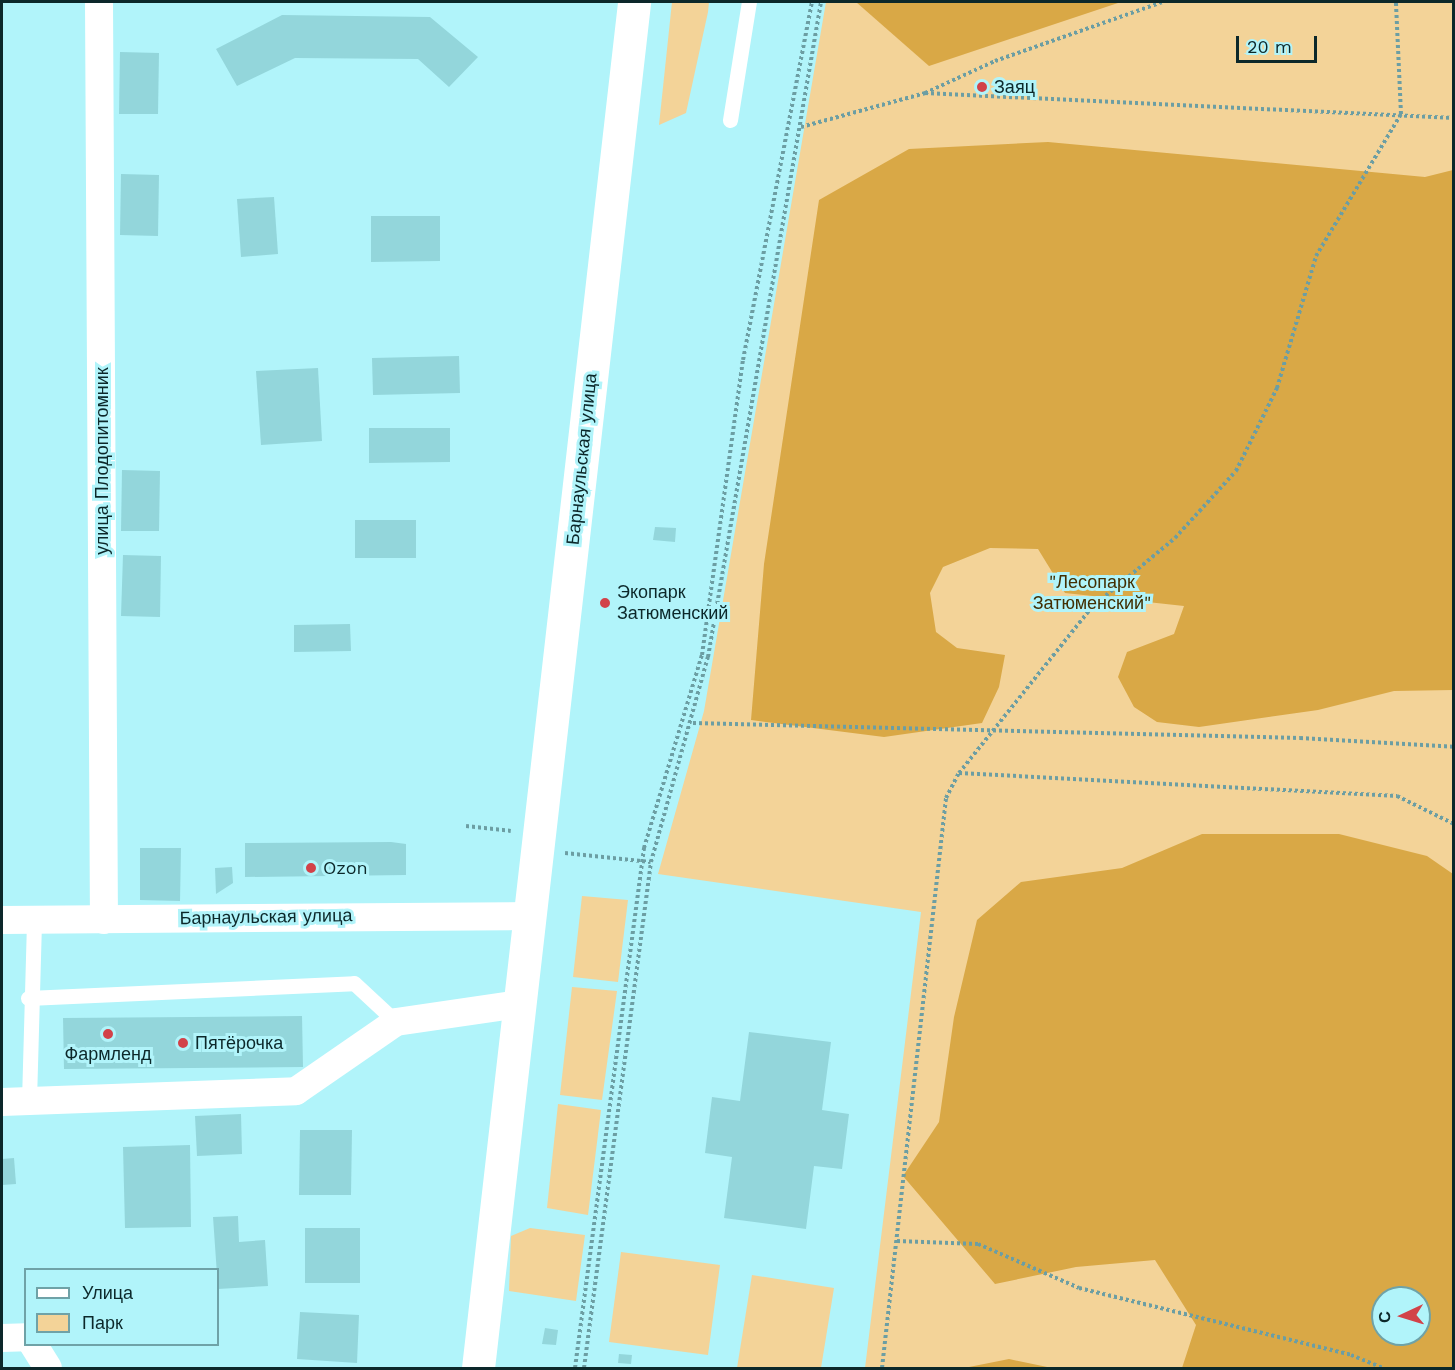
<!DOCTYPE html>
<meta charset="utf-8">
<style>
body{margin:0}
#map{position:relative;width:1455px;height:1370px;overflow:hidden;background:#b1f4fa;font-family:"Work Sans",sans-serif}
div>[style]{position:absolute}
.green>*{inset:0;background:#f3d398}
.forest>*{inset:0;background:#d9a846}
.building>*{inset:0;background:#93d6db}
.path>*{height:4px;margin-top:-2px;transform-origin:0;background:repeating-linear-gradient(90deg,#6c9ea3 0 3px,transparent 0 6px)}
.service>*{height:15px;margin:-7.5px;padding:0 7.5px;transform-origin:7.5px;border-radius:7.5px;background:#fff}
.minor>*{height:28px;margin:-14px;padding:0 14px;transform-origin:14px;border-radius:14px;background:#fff}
.tertiary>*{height:33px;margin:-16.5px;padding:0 16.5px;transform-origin:16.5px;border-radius:16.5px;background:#fff}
.dots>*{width:16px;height:16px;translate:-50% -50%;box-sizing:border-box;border:3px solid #b1f4fa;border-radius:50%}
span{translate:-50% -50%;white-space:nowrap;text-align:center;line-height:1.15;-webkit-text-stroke:6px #b1f4fa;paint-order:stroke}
.poi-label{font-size:18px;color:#0c282a}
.left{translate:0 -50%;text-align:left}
.street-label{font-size:18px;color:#0c282a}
.park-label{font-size:18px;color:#422f03}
.frame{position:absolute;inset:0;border:3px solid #0c282a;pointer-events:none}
.legend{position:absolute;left:24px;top:1268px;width:195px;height:78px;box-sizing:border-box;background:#b1f4fa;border:2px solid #6fa2a7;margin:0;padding:8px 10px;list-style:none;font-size:18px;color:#0c282a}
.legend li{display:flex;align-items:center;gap:12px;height:30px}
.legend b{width:30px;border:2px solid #6fa2a7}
.north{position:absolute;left:1371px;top:1286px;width:60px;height:60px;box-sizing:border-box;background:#b1f4fa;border:2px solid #6fa2a7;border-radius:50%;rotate:266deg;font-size:16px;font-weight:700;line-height:24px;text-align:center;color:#0c282a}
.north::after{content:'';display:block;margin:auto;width:21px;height:27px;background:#d24249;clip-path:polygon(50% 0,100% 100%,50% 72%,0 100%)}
.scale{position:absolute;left:1236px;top:36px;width:81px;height:27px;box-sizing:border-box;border:3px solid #0c282a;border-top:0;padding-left:8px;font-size:18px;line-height:21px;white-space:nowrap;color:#0c282a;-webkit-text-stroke:4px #b1f4fa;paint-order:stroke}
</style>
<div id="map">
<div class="green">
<i style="clip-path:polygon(672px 2px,709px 2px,708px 12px,686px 113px,659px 125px)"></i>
<i style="clip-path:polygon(evenodd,826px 2px,1453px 2px,1453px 1368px,865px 1368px,921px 912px,658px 874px,704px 711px,826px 2px,1383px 1298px,1419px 1298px,1419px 1334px,1383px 1334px,1383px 1298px)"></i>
<i style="clip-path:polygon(582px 896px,628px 900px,618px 982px,573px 977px)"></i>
<i style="clip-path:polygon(572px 987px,617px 991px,602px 1100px,560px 1095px)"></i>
<i style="clip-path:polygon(558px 1104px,601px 1110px,588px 1215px,547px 1208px)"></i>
<i style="clip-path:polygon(530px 1228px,585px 1235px,576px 1301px,509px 1291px,511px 1236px)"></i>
<i style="clip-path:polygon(621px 1252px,720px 1265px,708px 1355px,609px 1342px)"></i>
<i style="clip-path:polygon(752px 1275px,834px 1288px,821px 1368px,737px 1368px)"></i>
</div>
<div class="forest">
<i style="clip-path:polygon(856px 2px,1121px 2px,929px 66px)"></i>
<i style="clip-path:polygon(1048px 142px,1425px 177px,1453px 170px,1453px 690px,1394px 691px,1318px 710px,1199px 727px,1157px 722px,1134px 707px,1118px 677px,1127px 652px,1174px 634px,1184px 606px,1065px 593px,1038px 549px,990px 548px,943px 567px,930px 593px,936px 632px,957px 648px,1005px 655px,999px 687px,982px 723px,884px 737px,751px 720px,764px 564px,819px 200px,909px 149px)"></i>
<i style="clip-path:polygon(evenodd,1202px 834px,1339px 834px,1427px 856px,1453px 874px,1453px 1368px,1182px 1368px,1196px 1325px,1155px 1260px,1076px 1267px,995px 1284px,903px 1176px,939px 1122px,954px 1017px,977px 920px,1021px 882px,1122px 868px,1202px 834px,1383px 1298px,1419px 1298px,1419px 1334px,1383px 1334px,1383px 1298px)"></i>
<i style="clip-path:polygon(1009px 1359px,1052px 1368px,964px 1368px)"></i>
</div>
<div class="building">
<i style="clip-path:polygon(282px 15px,430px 17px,478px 57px,449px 87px,418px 59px,295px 58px,237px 86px,216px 49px)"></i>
<i style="clip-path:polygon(120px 52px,159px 53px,158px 114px,119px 114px)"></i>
<i style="clip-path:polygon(121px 174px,159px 175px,158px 236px,120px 235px)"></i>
<i style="clip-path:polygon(274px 197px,278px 254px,241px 257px,237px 199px)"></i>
<i style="clip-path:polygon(371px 216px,440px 216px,440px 261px,371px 262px)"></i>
<i style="clip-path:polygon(459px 356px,460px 393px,373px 395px,372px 358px)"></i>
<i style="clip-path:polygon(318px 368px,322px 441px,261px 445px,256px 371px)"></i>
<i style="clip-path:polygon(369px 428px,450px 428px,450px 462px,369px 463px)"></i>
<i style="clip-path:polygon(122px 470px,160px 471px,159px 531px,121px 531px)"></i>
<i style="clip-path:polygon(355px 520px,416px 520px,416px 558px,355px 558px)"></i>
<i style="clip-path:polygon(655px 527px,676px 528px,675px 542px,653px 540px)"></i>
<i style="clip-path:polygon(123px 555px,161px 556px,160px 617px,121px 616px)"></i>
<i style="clip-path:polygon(350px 624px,351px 651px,294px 652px,294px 625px)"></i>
<i style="clip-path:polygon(391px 842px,406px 844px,406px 875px,245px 877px,245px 843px)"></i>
<i style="clip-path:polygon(140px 848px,181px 848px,180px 901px,140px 900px)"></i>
<i style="clip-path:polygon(232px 867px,233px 883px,216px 894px,215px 868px)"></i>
<i style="clip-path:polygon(302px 1016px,303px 1067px,64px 1069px,63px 1018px)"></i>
<i style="clip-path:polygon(749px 1032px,831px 1042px,822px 1110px,849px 1114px,842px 1169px,814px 1166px,806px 1229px,724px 1218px,732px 1157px,705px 1153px,712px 1097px,740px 1101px)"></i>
<i style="clip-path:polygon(241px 1114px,242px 1154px,197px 1156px,195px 1116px)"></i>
<i style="clip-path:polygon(300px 1130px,352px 1130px,351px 1195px,299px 1195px)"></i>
<i style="clip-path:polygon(190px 1145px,191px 1227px,125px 1228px,123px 1147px)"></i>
<i style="clip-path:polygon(14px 1158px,16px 1184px,2px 1185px,2px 1159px)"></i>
<i style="clip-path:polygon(238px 1216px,239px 1242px,265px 1240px,268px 1286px,218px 1289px,213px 1217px)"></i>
<i style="clip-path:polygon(305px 1228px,360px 1228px,360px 1283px,305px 1283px)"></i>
<i style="clip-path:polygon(300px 1312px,359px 1315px,357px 1363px,297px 1359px)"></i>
<i style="clip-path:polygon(545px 1328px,558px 1330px,556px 1345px,542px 1344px)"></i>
<i style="clip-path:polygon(619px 1354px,632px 1355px,631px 1364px,618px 1363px)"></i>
</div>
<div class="path">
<i style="left:925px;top:93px;width:530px;rotate:2.71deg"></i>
<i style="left:801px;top:127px;width:129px;rotate:-15.3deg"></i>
<i style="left:925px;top:93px;width:77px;rotate:-24.6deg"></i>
<i style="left:995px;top:61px;width:178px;rotate:-19.4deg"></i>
<i style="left:693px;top:723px;width:607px;rotate:1.42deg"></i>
<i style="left:1300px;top:738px;width:154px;rotate:3.3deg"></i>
<i style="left:959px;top:773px;width:439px;rotate:3deg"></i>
<i style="left:1397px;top:796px;width:64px;rotate:26.2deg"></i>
<i style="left:466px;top:826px;width:45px;rotate:6.3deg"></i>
<i style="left:565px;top:853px;width:86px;rotate:6deg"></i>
<i style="left:897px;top:1241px;width:81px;rotate:2.1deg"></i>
<i style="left:978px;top:1244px;width:110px;rotate:23.5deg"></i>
<i style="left:1079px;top:1288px;width:280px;rotate:13.8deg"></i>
<i style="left:1351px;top:1355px;width:35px;rotate:22deg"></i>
<i style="left:575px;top:1368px;width:525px;rotate:-82.44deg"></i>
<i style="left:644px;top:848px;width:202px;rotate:-73.3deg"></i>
<i style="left:702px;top:655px;width:298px;rotate:-82.1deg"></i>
<i style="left:743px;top:360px;width:365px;rotate:-79.1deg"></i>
<i style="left:584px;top:1368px;width:510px;rotate:-82.46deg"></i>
<i style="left:651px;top:862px;width:213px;rotate:-74.5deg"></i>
<i style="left:708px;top:657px;width:665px;rotate:-80.21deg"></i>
<i style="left:882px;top:1368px;width:574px;rotate:-83.59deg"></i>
<i style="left:946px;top:798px;width:28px;rotate:-63deg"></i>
<i style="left:959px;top:773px;width:213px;rotate:-51.3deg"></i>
<i style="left:1092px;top:607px;width:108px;rotate:-39.7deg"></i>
<i style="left:1175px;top:538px;width:91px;rotate:-47.7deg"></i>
<i style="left:1236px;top:471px;width:93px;rotate:-63.7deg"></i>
<i style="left:1277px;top:388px;width:138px;rotate:-73.5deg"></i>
<i style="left:1316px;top:256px;width:165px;rotate:-59.1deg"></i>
<i style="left:1401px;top:114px;width:112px;rotate:-92.6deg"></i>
</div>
<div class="service">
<i style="left:730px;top:120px;width:120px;rotate:-80.9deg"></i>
<i style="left:28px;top:998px;width:326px;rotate:-2.6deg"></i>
<i style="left:354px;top:983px;width:57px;rotate:42.9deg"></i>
<i style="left:29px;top:1101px;width:181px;rotate:-88.4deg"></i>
</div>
<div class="minor">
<i style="left:99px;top:2px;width:918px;rotate:89.69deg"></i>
<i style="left:2px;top:920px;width:528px;rotate:-0.43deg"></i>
<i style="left:2px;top:1102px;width:294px;rotate:-2.1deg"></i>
<i style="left:296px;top:1091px;width:121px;rotate:-34.6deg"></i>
<i style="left:396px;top:1022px;width:125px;rotate:-8.3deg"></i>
<i style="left:2px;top:1338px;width:24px;rotate:-2deg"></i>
<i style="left:33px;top:1344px;width:28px;rotate:58deg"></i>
</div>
<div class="tertiary">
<i style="left:478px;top:1368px;width:1375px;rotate:-83.48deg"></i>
</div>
<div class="dots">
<i style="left:982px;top:87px;background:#d24249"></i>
<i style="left:605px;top:603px;background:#d24249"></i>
<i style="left:311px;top:868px;background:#d24249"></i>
<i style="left:108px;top:1034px;background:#d24249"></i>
<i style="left:183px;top:1043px;background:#d24249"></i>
</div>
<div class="poi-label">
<span class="left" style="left:994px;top:87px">Заяц</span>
<span class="left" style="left:617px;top:603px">Экопарк<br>Затюменский</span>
<span class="left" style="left:323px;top:868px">Ozon</span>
<span class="left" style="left:195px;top:1043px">Пятёрочка</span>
<span style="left:108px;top:1054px">Фармленд</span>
</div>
<div class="street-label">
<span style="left:582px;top:459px;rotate:-84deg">Барнаульская улица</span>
<span style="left:102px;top:461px;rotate:-90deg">улица Плодопитомник</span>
<span style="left:266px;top:917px;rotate:-1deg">Барнаульская улица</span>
</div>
<div class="park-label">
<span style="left:1092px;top:593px">"Лесопарк<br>Затюменский"</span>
</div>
<div class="frame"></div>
<ul class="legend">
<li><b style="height:8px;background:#fff"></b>Улица</li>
<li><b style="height:16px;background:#f3d398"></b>Парк</li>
</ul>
<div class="north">С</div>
<div class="scale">20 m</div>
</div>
